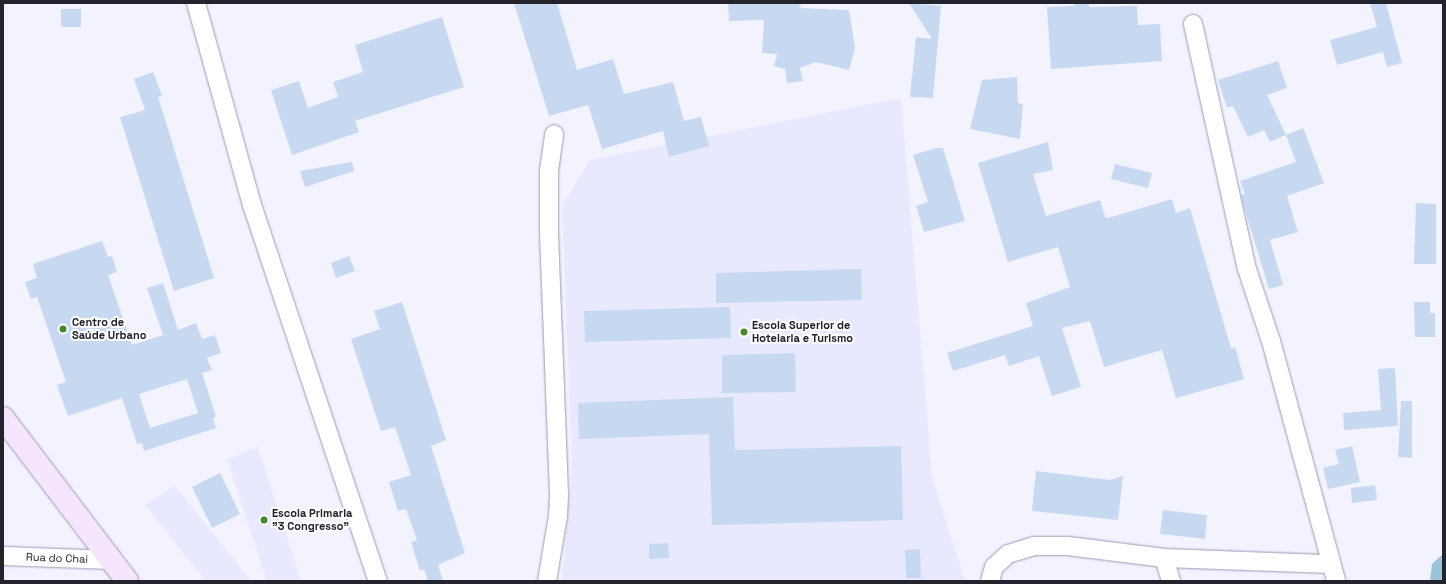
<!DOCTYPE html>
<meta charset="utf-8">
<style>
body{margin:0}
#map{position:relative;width:1446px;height:584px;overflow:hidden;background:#f3f3ff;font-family:"Space Grotesk",sans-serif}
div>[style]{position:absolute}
.built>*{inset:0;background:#e8e8fe}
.water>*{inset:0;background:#98c5d9}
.building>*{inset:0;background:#c7d9f0}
.roads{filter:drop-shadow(0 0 1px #9a9ab5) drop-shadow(0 0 1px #9a9ab5)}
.street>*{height:18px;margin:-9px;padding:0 9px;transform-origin:9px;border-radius:9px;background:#fff}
.secondary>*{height:22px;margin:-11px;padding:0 11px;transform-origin:11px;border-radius:11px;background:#f6e5fe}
.dots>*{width:11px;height:11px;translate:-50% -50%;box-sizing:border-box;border:2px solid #fff;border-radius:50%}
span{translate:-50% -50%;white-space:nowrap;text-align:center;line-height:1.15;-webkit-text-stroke:4px #fff;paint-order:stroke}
.poi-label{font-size:11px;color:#23232d;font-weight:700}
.left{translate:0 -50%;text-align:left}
.street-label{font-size:11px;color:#23232d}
.frame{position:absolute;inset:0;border:4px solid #23232d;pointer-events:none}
</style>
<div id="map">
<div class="built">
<i style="clip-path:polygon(901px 98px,932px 477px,965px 581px,562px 581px,572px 460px,562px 205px,590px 160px)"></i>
<i style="clip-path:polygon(258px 447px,301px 581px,267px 581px,227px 459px)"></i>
<i style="clip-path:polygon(175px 486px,251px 581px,206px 581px,191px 563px,145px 504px)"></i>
</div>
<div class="water">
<i style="clip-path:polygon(1443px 554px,1443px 581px,1430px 581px,1432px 564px)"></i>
</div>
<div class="building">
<i style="clip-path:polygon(514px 3px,557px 3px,577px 70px,613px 59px,624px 94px,673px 82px,684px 121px,701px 117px,709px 146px,669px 157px,663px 131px,602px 149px,588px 105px,549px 116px)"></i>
<i style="clip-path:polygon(728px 3px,802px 3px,799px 8px,849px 10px,855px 48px,849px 70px,816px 62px,800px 68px,803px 81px,787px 83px,785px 69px,774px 66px,777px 54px,762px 53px,764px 20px,729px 21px)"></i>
<i style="clip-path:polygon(909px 3px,941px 6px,933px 98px,910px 97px,916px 37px,932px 39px)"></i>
<i style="clip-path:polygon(1074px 3px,1089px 3px,1089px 7px,1137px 6px,1138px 25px,1160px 24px,1162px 61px,1051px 69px,1047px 7px,1074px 6px)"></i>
<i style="clip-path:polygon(1370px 3px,1386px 3px,1402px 63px,1387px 67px,1383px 52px,1337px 65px,1330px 40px,1377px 27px)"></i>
<i style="clip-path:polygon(61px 9px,81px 9px,81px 27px,61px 27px)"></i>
<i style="clip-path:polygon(442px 17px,464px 87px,355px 121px,359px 132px,292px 155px,271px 90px,299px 81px,308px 108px,338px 97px,333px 82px,363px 72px,355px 45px)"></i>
<i style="clip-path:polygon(1278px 61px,1287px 88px,1267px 95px,1286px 135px,1270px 142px,1264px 130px,1248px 137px,1233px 106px,1227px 108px,1218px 80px)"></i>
<i style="clip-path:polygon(153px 72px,162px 96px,158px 97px,214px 278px,174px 291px,120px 117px,145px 110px,134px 79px)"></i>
<i style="clip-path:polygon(1017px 77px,1018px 103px,1023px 104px,1020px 139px,970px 129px,982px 80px)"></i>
<i style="clip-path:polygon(1303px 128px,1324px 183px,1287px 196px,1298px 232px,1270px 240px,1283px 285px,1269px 289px,1243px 204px,1241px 195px,1245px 194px,1240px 181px,1296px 162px,1286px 135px)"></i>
<i style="clip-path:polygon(1048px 142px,1053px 170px,1033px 174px,1046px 216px,1100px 200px,1105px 217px,1108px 218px,1172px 199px,1176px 213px,1190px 208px,1231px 348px,1235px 347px,1244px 379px,1176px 398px,1162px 350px,1104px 367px,1090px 321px,1062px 328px,1081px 387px,1052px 396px,1039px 356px,1009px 366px,1005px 355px,953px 371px,947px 353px,1033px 326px,1026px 303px,1070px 287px,1058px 247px,1008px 262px,978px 163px)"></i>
<i style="clip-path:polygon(936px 148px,943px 148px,965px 221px,924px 232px,916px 206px,928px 202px,913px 155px)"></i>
<i style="clip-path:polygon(352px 162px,354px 171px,305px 187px,300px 171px)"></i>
<i style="clip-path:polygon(1115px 164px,1152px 173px,1148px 188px,1111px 179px)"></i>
<i style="clip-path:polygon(1416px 203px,1436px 204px,1436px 264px,1414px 264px)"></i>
<i style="clip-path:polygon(evenodd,102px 241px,108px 257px,112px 256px,117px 272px,108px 275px,132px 345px,163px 335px,147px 288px,163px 283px,178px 330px,196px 323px,202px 339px,215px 335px,221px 353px,207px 358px,212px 370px,202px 373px,216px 417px,213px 418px,216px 428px,144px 451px,142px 443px,137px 444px,122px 398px,68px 416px,57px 385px,66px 382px,37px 297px,31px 299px,25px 282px,37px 278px,33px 264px,102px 241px,187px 379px,198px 413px,150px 428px,139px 394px,187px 379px)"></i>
<i style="clip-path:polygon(349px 256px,355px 271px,336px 278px,331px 263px)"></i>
<i style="clip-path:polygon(861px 269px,862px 300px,716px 303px,716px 273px)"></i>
<i style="clip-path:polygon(402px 302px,446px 440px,431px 446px,465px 553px,438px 565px,443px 581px,428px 581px,424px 569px,420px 571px,411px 542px,417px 540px,406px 509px,398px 511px,389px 482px,411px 475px,395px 427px,381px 431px,351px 339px,380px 329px,374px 311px)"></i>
<i style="clip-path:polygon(1414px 302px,1430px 302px,1430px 313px,1435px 313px,1435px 337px,1415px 337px)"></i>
<i style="clip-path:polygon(730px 307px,731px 338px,585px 342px,584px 311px)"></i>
<i style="clip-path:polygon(795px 353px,796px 392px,722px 393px,722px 355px)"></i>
<i style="clip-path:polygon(1395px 368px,1398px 426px,1344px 430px,1343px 413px,1381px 410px,1378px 369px)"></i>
<i style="clip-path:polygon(733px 397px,735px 450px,901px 446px,903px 520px,712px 525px,709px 434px,579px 439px,578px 403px)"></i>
<i style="clip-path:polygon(1401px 401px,1412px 401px,1412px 458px,1398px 457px)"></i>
<i style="clip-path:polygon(1352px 446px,1360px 482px,1328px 489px,1323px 468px,1339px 464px,1335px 450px)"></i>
<i style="clip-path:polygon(1036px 471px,1110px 480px,1123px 476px,1118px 520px,1032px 511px)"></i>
<i style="clip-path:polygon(220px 473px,240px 514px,212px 528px,192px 487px)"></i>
<i style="clip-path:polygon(1375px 485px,1377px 500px,1352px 503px,1351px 488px)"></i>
<i style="clip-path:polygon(1163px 510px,1207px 515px,1205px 539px,1160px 534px)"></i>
<i style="clip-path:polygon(668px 543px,669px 558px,649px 559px,649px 544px)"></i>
<i style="clip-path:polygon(920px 549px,921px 578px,906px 578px,905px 550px)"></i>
</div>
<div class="roads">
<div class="street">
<i style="left:196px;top:3px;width:210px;rotate:74.5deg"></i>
<i style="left:252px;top:205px;width:397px;rotate:71.5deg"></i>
<i style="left:1193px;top:24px;width:251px;rotate:77.6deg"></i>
<i style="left:1247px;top:269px;width:76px;rotate:71.6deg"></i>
<i style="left:1271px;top:341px;width:249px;rotate:74.8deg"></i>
<i style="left:3px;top:556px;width:109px;rotate:2.1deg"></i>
<i style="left:1164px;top:558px;width:24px;rotate:73deg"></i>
<i style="left:547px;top:581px;width:66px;rotate:-80.4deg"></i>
<i style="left:558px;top:516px;width:22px;rotate:-87deg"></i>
<i style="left:559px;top:494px;width:263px;rotate:-92.2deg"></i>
<i style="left:549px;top:231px;width:60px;rotate:-90deg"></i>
<i style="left:549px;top:171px;width:37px;rotate:-82deg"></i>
<i style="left:990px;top:581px;width:15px;rotate:-74deg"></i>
<i style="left:994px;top:567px;width:19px;rotate:-43deg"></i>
<i style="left:1008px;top:554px;width:27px;rotate:-17deg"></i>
<i style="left:1034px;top:546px;width:34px"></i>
<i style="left:1068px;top:546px;width:97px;rotate:7.1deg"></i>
<i style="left:1164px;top:558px;width:167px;rotate:2.1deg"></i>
</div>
<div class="secondary">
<i style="left:3px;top:418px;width:205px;rotate:52.7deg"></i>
</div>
</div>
<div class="dots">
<i style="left:63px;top:329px;background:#46882a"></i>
<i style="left:744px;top:332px;background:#46882a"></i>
<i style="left:264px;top:520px;background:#46882a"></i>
</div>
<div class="poi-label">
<span class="left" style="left:72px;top:329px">Centro de<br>Saúde Urbano</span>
<span class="left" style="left:752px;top:332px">Escola Superior de<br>Hotelaria e Turismo</span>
<span class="left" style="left:272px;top:520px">Escola Primaria<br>"3 Congresso"</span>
</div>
<div class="street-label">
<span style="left:57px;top:558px;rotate:2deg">Rua do Chai</span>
</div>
<div class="frame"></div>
</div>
